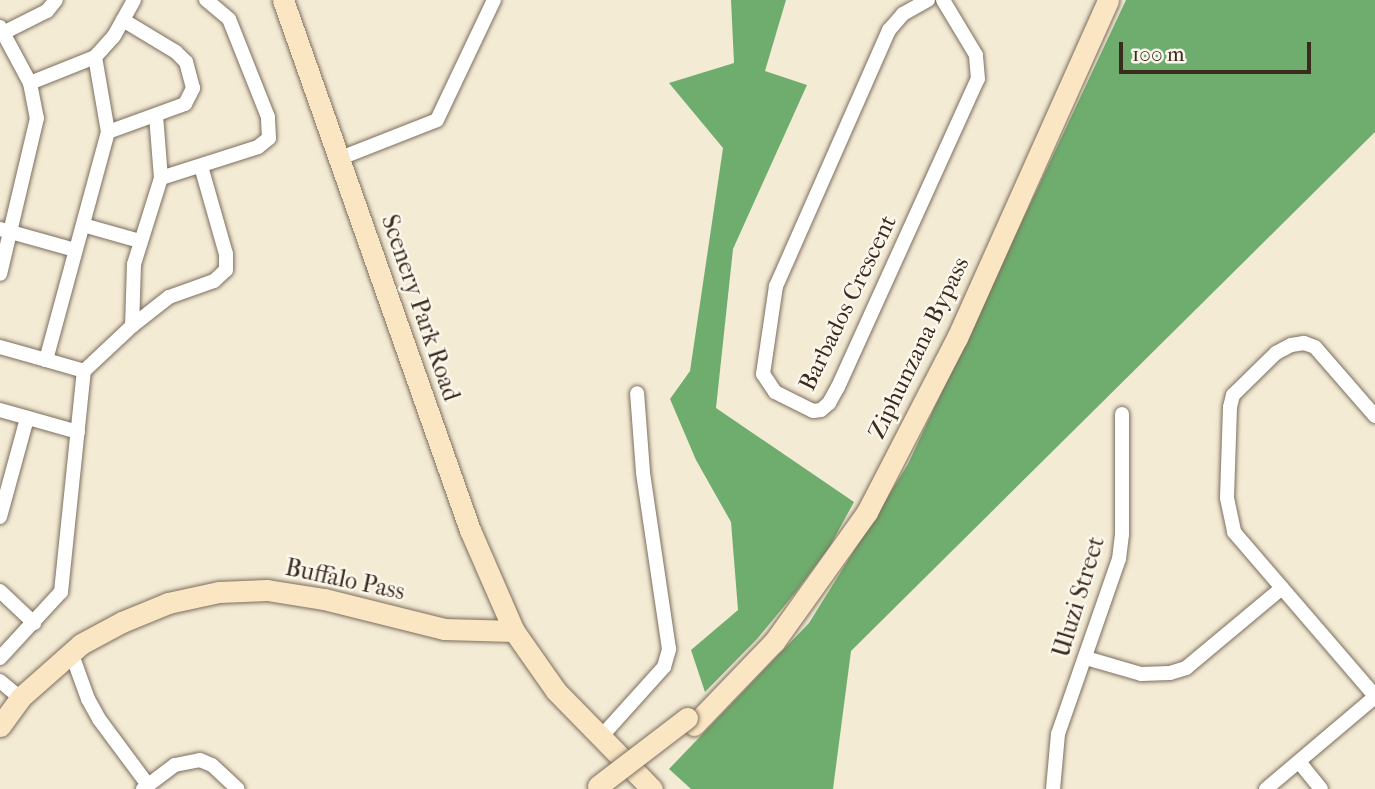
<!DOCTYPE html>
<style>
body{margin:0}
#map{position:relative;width:1375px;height:789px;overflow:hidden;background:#f4ebd5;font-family:"IM FELL French Canon",serif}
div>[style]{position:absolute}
.forest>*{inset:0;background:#6fad6e}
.roads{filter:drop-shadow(0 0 2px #7c6e5e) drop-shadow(0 0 2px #7c6e5e)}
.street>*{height:14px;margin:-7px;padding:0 7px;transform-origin:7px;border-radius:7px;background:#fff}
.secondary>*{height:21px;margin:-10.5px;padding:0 10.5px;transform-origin:10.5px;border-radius:10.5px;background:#fbe6c3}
.bridges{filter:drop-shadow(0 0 2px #7c6e5e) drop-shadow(0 0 2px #7c6e5e)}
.secondary-bridge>*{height:21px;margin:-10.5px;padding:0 10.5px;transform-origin:10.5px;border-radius:10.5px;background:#fbe6c3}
span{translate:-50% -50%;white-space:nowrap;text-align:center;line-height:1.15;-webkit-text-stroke:5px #fbf7ec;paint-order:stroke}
.street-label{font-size:24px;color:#3b2a1e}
.scale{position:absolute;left:1119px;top:42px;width:192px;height:32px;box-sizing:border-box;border:4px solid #3b2a1e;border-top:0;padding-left:9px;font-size:21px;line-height:24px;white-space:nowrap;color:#3b2a1e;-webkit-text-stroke:5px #fbf7ec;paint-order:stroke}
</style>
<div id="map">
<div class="forest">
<i style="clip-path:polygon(731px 0,786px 0,765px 71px,807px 85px,733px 249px,716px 408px,854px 502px,830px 546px,795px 593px,757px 639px,705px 692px,691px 650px,738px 610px,731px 522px,696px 460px,670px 399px,690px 371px,723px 148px,669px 83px,734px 63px)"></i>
<i style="clip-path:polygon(1126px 0,1375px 0,1375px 132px,851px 651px,833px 789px,691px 789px,669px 769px,809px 623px,908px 464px)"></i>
</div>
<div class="roads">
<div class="street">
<i style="left:928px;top:0;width:29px;rotate:151deg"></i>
<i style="left:903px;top:14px;width:21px;rotate:131deg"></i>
<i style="left:889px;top:30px;width:280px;rotate:113.8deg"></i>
<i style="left:776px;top:286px;width:89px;rotate:98.4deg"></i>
<i style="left:763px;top:374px;width:22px;rotate:56deg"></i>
<i style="left:775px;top:392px;width:42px;rotate:26.6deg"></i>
<i style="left:813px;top:411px;width:8px;rotate:-7deg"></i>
<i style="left:821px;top:410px;width:11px;rotate:-41deg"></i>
<i style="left:829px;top:403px;width:18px;rotate:-61deg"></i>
<i style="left:838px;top:387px;width:338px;rotate:-65.6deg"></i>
<i style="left:978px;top:79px;width:24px;rotate:-95deg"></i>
<i style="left:976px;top:55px;width:64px;rotate:-121deg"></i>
<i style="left:0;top:27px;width:64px;rotate:61.8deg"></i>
<i style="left:30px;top:83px;width:36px;rotate:79deg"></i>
<i style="left:37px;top:118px;width:160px;rotate:103.3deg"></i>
<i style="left:3px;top:33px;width:49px;rotate:-26.6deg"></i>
<i style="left:47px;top:11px;width:14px;rotate:-51deg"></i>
<i style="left:30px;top:83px;width:70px;rotate:-21.8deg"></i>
<i style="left:95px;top:57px;width:28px;rotate:-48deg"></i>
<i style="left:114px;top:36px;width:41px;rotate:-60.9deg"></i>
<i style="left:156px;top:115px;width:63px;rotate:85.5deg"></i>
<i style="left:161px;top:178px;width:90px;rotate:107.4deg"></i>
<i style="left:134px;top:264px;width:62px;rotate:91.8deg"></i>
<i style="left:132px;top:326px;width:47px;rotate:-38.1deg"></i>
<i style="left:169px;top:297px;width:48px;rotate:-19.6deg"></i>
<i style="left:214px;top:281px;width:16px;rotate:-43deg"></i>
<i style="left:226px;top:270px;width:16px;rotate:-90deg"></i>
<i style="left:226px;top:254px;width:91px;rotate:-105.9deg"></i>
<i style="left:108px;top:132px;width:82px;rotate:-20deg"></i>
<i style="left:185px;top:104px;width:18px;rotate:-63deg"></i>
<i style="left:193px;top:88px;width:27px;rotate:-105deg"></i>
<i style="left:186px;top:62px;width:14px;rotate:-135deg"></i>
<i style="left:176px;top:52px;width:62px;rotate:-148.9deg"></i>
<i style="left:338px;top:159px;width:106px;rotate:-21.5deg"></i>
<i style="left:437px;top:120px;width:133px;rotate:-64.6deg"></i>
<i style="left:161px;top:178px;width:102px;rotate:-17.7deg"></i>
<i style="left:258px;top:147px;width:14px;rotate:-39deg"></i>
<i style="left:269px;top:138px;width:21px;rotate:-93deg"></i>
<i style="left:268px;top:117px;width:105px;rotate:-111.7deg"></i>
<i style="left:229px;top:19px;width:30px;rotate:-140deg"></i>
<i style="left:83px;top:225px;width:59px;rotate:15.7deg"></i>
<i style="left:0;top:229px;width:78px;rotate:15.6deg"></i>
<i style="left:0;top:347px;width:48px;rotate:15.8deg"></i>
<i style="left:46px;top:360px;width:236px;rotate:-74.8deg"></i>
<i style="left:108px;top:132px;width:76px;rotate:-99.8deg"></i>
<i style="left:46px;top:360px;width:40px;rotate:16deg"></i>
<i style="left:84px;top:371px;width:66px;rotate:-43.2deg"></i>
<i style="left:0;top:410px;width:81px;rotate:15.8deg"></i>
<i style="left:1375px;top:416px;width:91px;rotate:-131deg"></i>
<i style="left:1315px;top:347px;width:12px;rotate:-160deg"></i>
<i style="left:1304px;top:343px;width:13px;rotate:171deg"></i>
<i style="left:1291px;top:345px;width:17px;rotate:152deg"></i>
<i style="left:1276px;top:353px;width:60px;rotate:135.7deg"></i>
<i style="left:1233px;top:395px;width:12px;rotate:104deg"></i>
<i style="left:1230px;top:407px;width:91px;rotate:91.9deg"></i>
<i style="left:1227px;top:498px;width:35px;rotate:78deg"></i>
<i style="left:1234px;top:532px;width:216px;rotate:49.3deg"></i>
<i style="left:0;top:517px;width:103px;rotate:-74.7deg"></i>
<i style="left:0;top:591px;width:47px;rotate:43.3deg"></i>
<i style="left:71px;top:652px;width:50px;rotate:70.1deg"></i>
<i style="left:88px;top:699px;width:23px;rotate:61deg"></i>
<i style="left:99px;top:719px;width:82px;rotate:53.4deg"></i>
<i style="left:0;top:658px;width:90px;rotate:-47.3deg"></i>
<i style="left:61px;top:592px;width:222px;rotate:-84.1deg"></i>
<i style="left:1086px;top:658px;width:57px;rotate:16.2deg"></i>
<i style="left:1141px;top:674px;width:29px;rotate:-2deg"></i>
<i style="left:1170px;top:673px;width:17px;rotate:-17deg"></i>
<i style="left:1186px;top:668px;width:125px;rotate:-39.8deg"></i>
<i style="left:0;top:681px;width:26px;rotate:40deg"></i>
<i style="left:600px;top:738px;width:96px;rotate:-48deg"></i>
<i style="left:664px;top:667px;width:19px;rotate:-74deg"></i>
<i style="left:669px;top:649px;width:179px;rotate:-98.4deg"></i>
<i style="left:643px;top:472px;width:79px;rotate:-94.3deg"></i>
<i style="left:1300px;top:763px;width:33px;rotate:51deg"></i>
<i style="left:143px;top:789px;width:40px;rotate:-37deg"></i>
<i style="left:175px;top:765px;width:25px;rotate:-11deg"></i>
<i style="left:200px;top:760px;width:13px;rotate:23deg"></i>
<i style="left:212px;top:765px;width:35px;rotate:43deg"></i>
<i style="left:1053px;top:789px;width:55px;rotate:-84.8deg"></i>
<i style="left:1058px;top:734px;width:185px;rotate:-70.8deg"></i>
<i style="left:1119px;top:559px;width:25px;rotate:-83deg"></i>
<i style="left:1122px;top:534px;width:120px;rotate:-90deg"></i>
<i style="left:1266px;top:789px;width:143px;rotate:-40.2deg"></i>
</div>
<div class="secondary">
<i style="left:283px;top:0;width:562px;rotate:70.57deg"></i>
<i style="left:470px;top:530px;width:110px;rotate:66.5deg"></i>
<i style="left:514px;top:631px;width:73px;rotate:55deg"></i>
<i style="left:556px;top:691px;width:137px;rotate:45.6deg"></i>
<i style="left:694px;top:725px;width:115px;rotate:-46.1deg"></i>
<i style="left:774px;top:642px;width:160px;rotate:-54.4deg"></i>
<i style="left:867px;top:512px;width:196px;rotate:-62.7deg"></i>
<i style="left:957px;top:338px;width:370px;rotate:-65.9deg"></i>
<i style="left:0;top:726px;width:34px;rotate:-54deg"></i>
<i style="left:20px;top:698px;width:81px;rotate:-41.5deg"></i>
<i style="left:81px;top:644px;width:47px;rotate:-28.2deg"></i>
<i style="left:122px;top:622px;width:50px;rotate:-22.4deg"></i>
<i style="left:168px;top:603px;width:52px;rotate:-12.2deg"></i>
<i style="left:219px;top:592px;width:48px;rotate:-2.4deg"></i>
<i style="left:267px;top:590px;width:58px;rotate:9deg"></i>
<i style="left:324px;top:599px;width:124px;rotate:14deg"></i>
<i style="left:444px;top:629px;width:70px;rotate:1.6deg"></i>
</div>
</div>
<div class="bridges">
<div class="secondary-bridge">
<i style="left:598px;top:786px;width:112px;rotate:-37.4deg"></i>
</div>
</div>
<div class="street-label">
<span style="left:848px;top:303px;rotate:-64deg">Barbados Crescent</span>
<span style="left:420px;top:308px;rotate:71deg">Scenery Park Road</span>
<span style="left:919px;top:348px;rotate:-64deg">Ziphunzana Bypass</span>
<span style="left:345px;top:580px;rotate:12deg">Buffalo Pass</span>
<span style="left:1079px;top:597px;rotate:-73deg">Uluzi Street</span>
</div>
<div class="scale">100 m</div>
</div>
